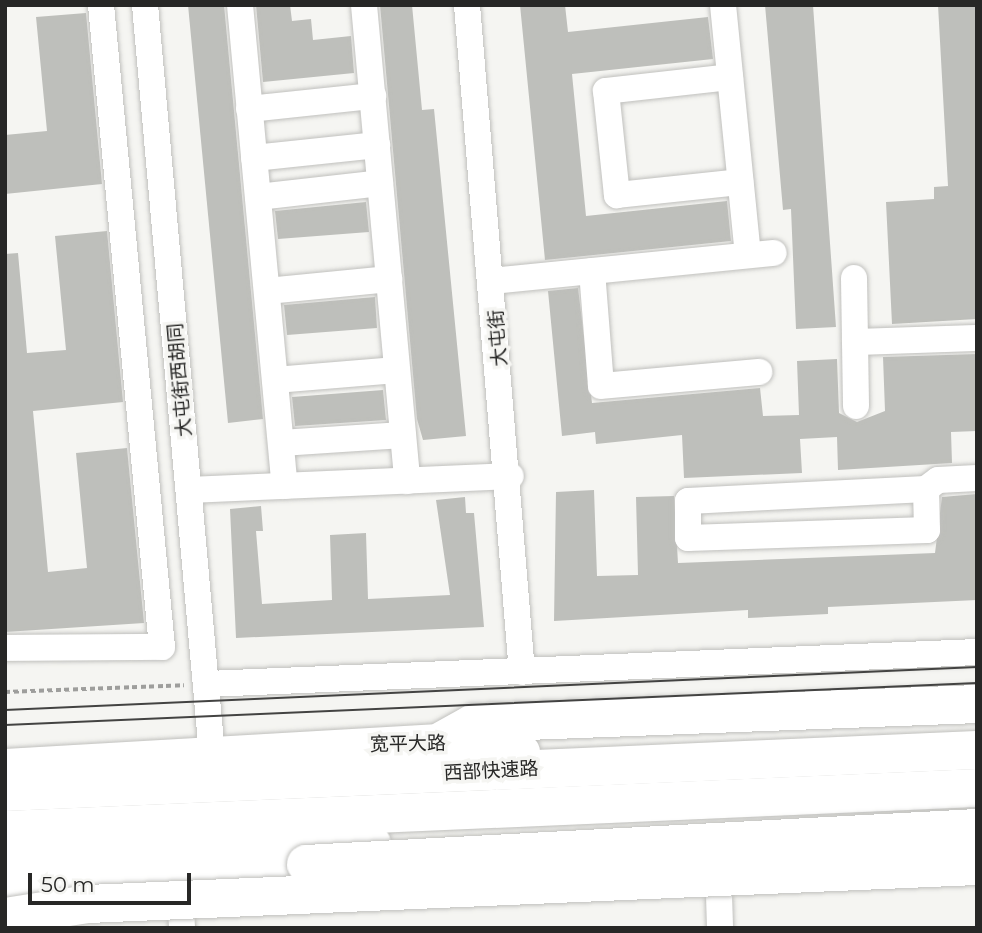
<!DOCTYPE html>
<meta charset="utf-8">
<style>
body{margin:0}
#map{position:relative;width:982px;height:933px;overflow:hidden;background:#f5f5f2;font-family:Montserrat,"Noto Sans SC",sans-serif}
div>[style]{position:absolute}
.building>*{inset:0;background:#bebfbb}
.path>*{height:3.5px;margin-top:-1.75px;transform-origin:0;background:repeating-linear-gradient(90deg,#9e9e9c 0 5px,transparent 0 8.5px)}
.roads{filter:drop-shadow(0 0 2px #c0c0bd) drop-shadow(0 0 2px #c0c0bd)}
.minor>*{height:26px;margin:-13px;padding:0 13px;transform-origin:13px;border-radius:13px;background:#fff}
.major>*{height:33px;margin:-16.5px;padding:0 16.5px;transform-origin:16.5px;border-radius:16.5px;background:#fff}
.highway>*{height:38px;margin:-19px;padding:0 19px;transform-origin:19px;border-radius:19px;background:#fff}
.tram>*{height:2px;margin:-1px;padding:0 1px;transform-origin:1px;border-radius:1px;background:#434342}
.bridges{filter:drop-shadow(0 0 2px #c0c0bd) drop-shadow(0 0 2px #c0c0bd)}
.highway-bridge>*{height:38px;margin:-19px;padding:0 19px;transform-origin:19px;border-radius:19px;background:#fff}
span{translate:-50% -50%;white-space:nowrap;text-align:center;line-height:1.15;-webkit-text-stroke:7px #f5f5f2;paint-order:stroke}
.street-label{font-size:19px;color:#272726}
.frame{position:absolute;inset:0;border:7px solid #272726;pointer-events:none}
.scale{position:absolute;left:28px;top:873px;width:163px;height:32px;box-sizing:border-box;border:4px solid #272726;border-top:0;padding-left:9px;font-size:21px;line-height:24px;white-space:nowrap;color:#272726;-webkit-text-stroke:5px #f5f5f2;paint-order:stroke}
</style>
<div id="map">
<div class="building">
<i style="clip-path:polygon(188px 5px,224px 5px,263px 419px,228px 423px)"></i>
<i style="clip-path:polygon(256px 5px,290px 5px,292px 21px,311px 19px,313px 40px,351px 36px,354px 73px,263px 82px)"></i>
<i style="clip-path:polygon(380px 5px,412px 5px,422px 110px,434px 109px,466px 436px,423px 440px,417px 419px)"></i>
<i style="clip-path:polygon(520px 5px,565px 5px,568px 32px,708px 17px,713px 59px,572px 74px,586px 216px,727px 201px,731px 241px,545px 260px)"></i>
<i style="clip-path:polygon(765px 5px,813px 5px,836px 327px,796px 329px,791px 209px,783px 210px)"></i>
<i style="clip-path:polygon(938px 5px,977px 5px,977px 319px,892px 324px,886px 202px,934px 199px,934px 187px,948px 186px)"></i>
<i style="clip-path:polygon(86px 13px,102px 184px,5px 194px,5px 135px,47px 131px,36px 17px)"></i>
<i style="clip-path:polygon(366px 202px,369px 232px,278px 239px,275px 211px)"></i>
<i style="clip-path:polygon(107px 231px,123px 402px,33px 411px,48px 572px,87px 568px,76px 453px,127px 448px,144px 623px,5px 632px,5px 254px,18px 253px,27px 353px,66px 350px,55px 236px)"></i>
<i style="clip-path:polygon(578px 288px,592px 403px,760px 388px,763px 416px,799px 415px,797px 361px,837px 359px,839px 413px,857px 422px,885px 411px,883px 357px,977px 354px,977px 431px,951px 432px,952px 463px,838px 470px,837px 437px,800px 439px,802px 473px,684px 478px,682px 435px,596px 444px,595px 432px,562px 436px,548px 291px)"></i>
<i style="clip-path:polygon(375px 297px,377px 328px,287px 335px,284px 305px)"></i>
<i style="clip-path:polygon(383px 390px,386px 420px,295px 426px,292px 397px)"></i>
<i style="clip-path:polygon(594px 490px,597px 576px,638px 575px,636px 497px,674px 496px,678px 563px,935px 553px,942px 497px,977px 494px,977px 600px,828px 607px,828px 614px,748px 618px,748px 610px,554px 621px,556px 492px)"></i>
<i style="clip-path:polygon(465px 497px,466px 513px,474px 513px,484px 627px,236px 638px,230px 509px,261px 506px,263px 531px,256px 531px,262px 604px,332px 600px,330px 535px,366px 533px,368px 599px,450px 595px,436px 500px)"></i>
</div>
<div class="path">
<i style="left:5px;top:692px;width:179px;rotate:-2.2deg"></i>
</div>
<div class="roads">
<div class="minor">
<i style="left:145px;top:5px;width:752px;rotate:84.89deg"></i>
<i style="left:240px;top:5px;width:483px;rotate:84.7deg"></i>
<i style="left:364px;top:5px;width:478px;rotate:84.8deg"></i>
<i style="left:467px;top:5px;width:669px;rotate:85.29deg"></i>
<i style="left:723px;top:5px;width:251px;rotate:84.3deg"></i>
<i style="left:730px;top:77px;width:125px;rotate:173.6deg"></i>
<i style="left:606px;top:91px;width:105px;rotate:84deg"></i>
<i style="left:617px;top:195px;width:124px;rotate:-6deg"></i>
<i style="left:249px;top:109px;width:125px;rotate:-6deg"></i>
<i style="left:254px;top:158px;width:124px;rotate:-6deg"></i>
<i style="left:258px;top:197px;width:123px;rotate:-6.5deg"></i>
<i style="left:592px;top:271px;width:115px;rotate:85.5deg"></i>
<i style="left:601px;top:386px;width:159px;rotate:-5.1deg"></i>
<i style="left:854px;top:278px;width:128px;rotate:89.1deg"></i>
<i style="left:492px;top:281px;width:283px;rotate:-5.7deg"></i>
<i style="left:267px;top:291px;width:123px;rotate:-5.6deg"></i>
<i style="left:855px;top:342px;width:122px;rotate:-1.9deg"></i>
<i style="left:275px;top:380px;width:122px;rotate:-4.7deg"></i>
<i style="left:281px;top:443px;width:122px;rotate:-3.8deg"></i>
<i style="left:926px;top:489px;width:41px;rotate:88.6deg"></i>
<i style="left:927px;top:530px;width:239px;rotate:178.1deg"></i>
<i style="left:688px;top:538px;width:37px;rotate:-90deg"></i>
<i style="left:688px;top:501px;width:238px;rotate:-2.9deg"></i>
<i style="left:926px;top:489px;width:15px;rotate:-37deg"></i>
<i style="left:938px;top:480px;width:39px;rotate:-3deg"></i>
<i style="left:190px;top:490px;width:321px;rotate:-2.5deg"></i>
<i style="left:5px;top:648px;width:157px;rotate:-0.4deg"></i>
<i style="left:162px;top:647px;width:645px;rotate:-95.43deg"></i>
<i style="left:207px;top:684px;width:771px;rotate:-2.38deg"></i>
<i style="left:718px;top:863px;width:65px;rotate:88.2deg"></i>
<i style="left:180px;top:888px;width:40px;rotate:87.1deg"></i>
<i style="left:5px;top:894px;width:48px"></i>
</div>
<div class="major">
<i style="left:5px;top:765px;width:439px;rotate:-3.3deg"></i>
<i style="left:443px;top:740px;width:42px;rotate:18deg"></i>
<i style="left:483px;top:753px;width:40px;rotate:-2.9deg"></i>
<i style="left:5px;top:855px;width:369px;rotate:-2deg"></i>
</div>
<div class="highway">
<i style="left:443px;top:740px;width:35px;rotate:-29deg"></i>
<i style="left:474px;top:723px;width:503px;rotate:-2.16deg"></i>
<i style="left:5px;top:792px;width:973px;rotate:-2.47deg"></i>
<i style="left:5px;top:830px;width:973px;rotate:-2.47deg"></i>
<i style="left:5px;top:863px;width:43px;rotate:18.9deg"></i>
<i style="left:46px;top:877px;width:260px;rotate:-2.9deg"></i>
</div>
</div>
<div class="tram">
<i style="left:5px;top:710px;width:973px;rotate:-2.53deg"></i>
<i style="left:5px;top:725px;width:973px;rotate:-2.47deg"></i>
</div>
<div class="bridges">
<div class="highway-bridge">
<i style="left:306px;top:864px;width:672px;rotate:-3.07deg"></i>
<i style="left:5px;top:917px;width:84px;rotate:-8.9deg"></i>
<i style="left:88px;top:904px;width:890px;rotate:-2.45deg"></i>
</div>
</div>
<div class="street-label">
<span style="left:498px;top:338px;rotate:-95deg">大屯街</span>
<span style="left:180px;top:380px;rotate:-95deg">大屯街西胡同</span>
<span style="left:408px;top:744px;rotate:-1deg">宽平大路</span>
<span style="left:491px;top:771px;rotate:-3deg">西部快速路</span>
</div>
<div class="frame"></div>
<div class="scale">50 m</div>
</div>
